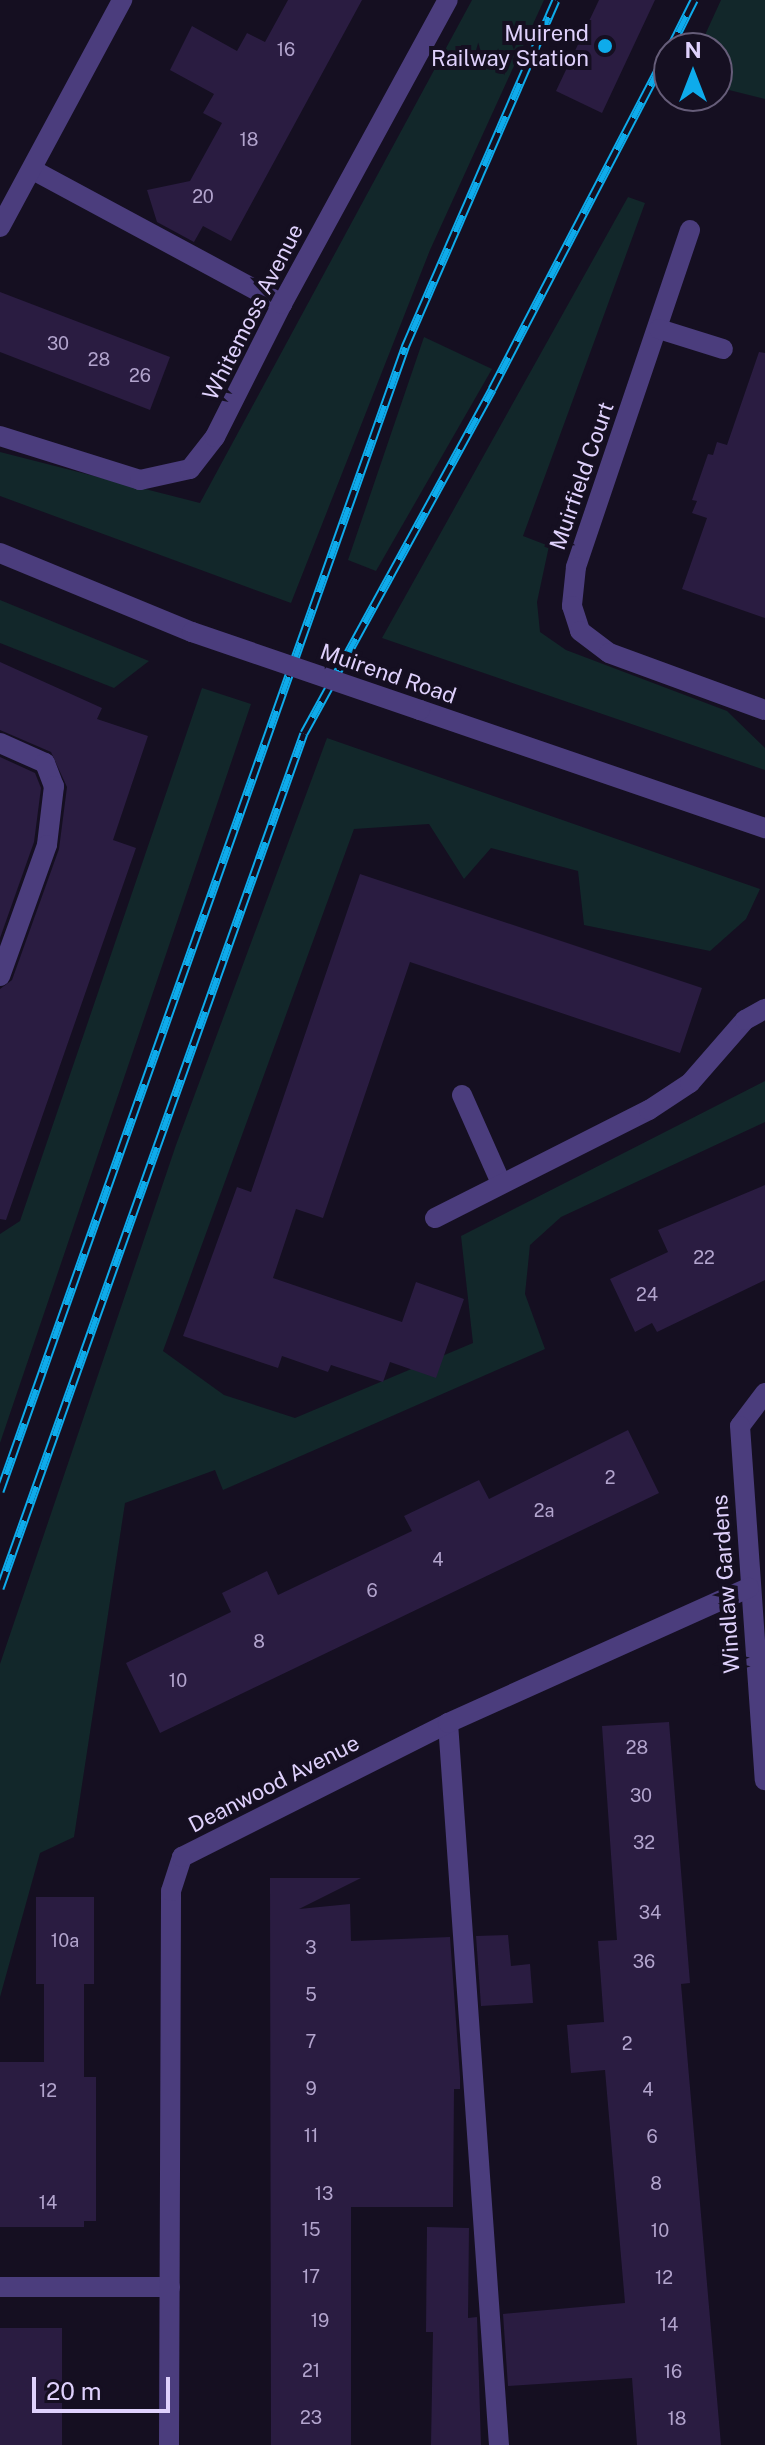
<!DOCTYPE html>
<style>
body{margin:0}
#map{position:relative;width:765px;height:2445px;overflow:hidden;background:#150f21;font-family:"Public Sans",sans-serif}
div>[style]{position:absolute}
.green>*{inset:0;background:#12272a}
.building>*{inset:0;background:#2a1c41}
.service>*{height:20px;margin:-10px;padding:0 10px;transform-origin:10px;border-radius:10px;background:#4b3d7d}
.minor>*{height:20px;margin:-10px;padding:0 10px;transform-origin:10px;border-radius:10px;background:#4b3d7d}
.tertiary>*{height:20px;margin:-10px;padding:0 10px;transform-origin:10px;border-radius:10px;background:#4b3d7d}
.rail>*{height:9px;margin-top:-4.5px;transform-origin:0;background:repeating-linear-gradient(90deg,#150f21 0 18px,#0eabeb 0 36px);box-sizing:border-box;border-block:2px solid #0eabeb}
.tertiary-bridge>*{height:20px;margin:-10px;padding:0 10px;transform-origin:10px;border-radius:10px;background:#4b3d7d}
.dots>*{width:22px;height:22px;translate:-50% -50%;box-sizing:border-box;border:4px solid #150f21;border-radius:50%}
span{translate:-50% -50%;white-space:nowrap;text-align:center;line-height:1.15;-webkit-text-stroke:8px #150f21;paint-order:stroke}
.number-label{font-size:18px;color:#b2a4cd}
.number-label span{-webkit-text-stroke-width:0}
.poi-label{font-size:22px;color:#dfd1fc}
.right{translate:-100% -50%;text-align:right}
.street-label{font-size:22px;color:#dfd1fc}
.north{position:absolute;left:653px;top:32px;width:80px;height:80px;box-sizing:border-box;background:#150f21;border:2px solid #665d79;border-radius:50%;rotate:0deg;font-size:22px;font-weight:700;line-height:32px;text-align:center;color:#dfd1fc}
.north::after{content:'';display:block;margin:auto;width:28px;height:36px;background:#0eabeb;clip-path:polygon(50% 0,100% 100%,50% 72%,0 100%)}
.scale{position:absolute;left:32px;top:2377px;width:138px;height:36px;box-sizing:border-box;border:4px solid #dfd1fc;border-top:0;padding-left:10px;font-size:24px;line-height:28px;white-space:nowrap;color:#dfd1fc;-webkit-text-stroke:6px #150f21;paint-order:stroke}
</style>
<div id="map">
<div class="green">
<i style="clip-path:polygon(472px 0,544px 0,430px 250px,291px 603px,0 496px,0 452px,200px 503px)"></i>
<i style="clip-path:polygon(721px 0,765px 0,765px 99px,717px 87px,717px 48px,699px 48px)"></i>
<i style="clip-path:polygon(628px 197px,645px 203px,523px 536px,549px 546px,537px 602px,540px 632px,566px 650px,727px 711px,765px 748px,765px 770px,382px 638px)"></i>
<i style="clip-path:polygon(424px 337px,492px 369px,376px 571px,348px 560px)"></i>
<i style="clip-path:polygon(0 600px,149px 661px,114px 688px,0 643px)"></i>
<i style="clip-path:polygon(202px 688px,251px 704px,0 1443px,0 1234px,20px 1221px)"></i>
<i style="clip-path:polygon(327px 738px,760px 889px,746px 919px,710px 951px,584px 925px,578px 871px,491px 848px,464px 879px,429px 824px,354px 829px,163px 1351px,224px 1395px,295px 1418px,473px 1343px,461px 1236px,765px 1081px,765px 1122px,561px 1217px,530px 1245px,525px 1294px,545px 1349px,223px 1490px,215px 1470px,125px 1503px,74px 1837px,40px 1853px,0 1997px,0 1664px,176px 1145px)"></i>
</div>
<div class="building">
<i style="clip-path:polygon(288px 0,362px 0,231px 241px,203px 226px,194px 242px,157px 222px,147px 190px,190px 181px,222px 123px,203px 113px,214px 94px,170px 70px,192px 26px,237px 51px,247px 33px,265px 42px)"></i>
<i style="clip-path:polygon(599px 0,655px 0,602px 113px,556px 91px)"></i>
<i style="clip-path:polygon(0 292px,170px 357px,150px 410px,0 352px)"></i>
<i style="clip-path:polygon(759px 352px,765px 353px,765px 618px,682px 589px,707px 518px,692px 513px,697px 501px,692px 500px,708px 454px,713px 455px,717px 442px,727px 445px)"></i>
<i style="clip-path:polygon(0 662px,102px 708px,97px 719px,148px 736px,113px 840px,136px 848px,6px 1220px,0 1219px,0 989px,12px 980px,59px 849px,67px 787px,51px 752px,0 730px)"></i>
<i style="clip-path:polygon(0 757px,35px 773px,41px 788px,34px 842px,0 938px)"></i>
<i style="clip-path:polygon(360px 874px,702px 988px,680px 1053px,410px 962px,323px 1218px,296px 1209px,273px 1278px,402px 1322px,416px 1282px,464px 1299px,436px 1378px,390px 1362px,383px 1382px,331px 1365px,328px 1372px,282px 1356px,278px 1368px,183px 1336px,237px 1187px,251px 1192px)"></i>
<i style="clip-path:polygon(765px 1185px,765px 1280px,657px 1332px,652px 1323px,635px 1332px,610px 1279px,668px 1252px,658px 1230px)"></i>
<i style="clip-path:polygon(628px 1430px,659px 1493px,160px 1733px,126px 1663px,231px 1612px,222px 1593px,267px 1571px,278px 1595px,412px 1531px,404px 1516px,479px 1480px,489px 1499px)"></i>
<i style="clip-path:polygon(669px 1722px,690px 1983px,681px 1984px,721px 2445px,637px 2445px,632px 2378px,508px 2386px,503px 2314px,625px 2303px,605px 2070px,571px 2073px,567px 2025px,604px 2022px,598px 1941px,617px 1940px,602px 1726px)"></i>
<i style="clip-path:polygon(270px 1878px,361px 1878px,299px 1909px,350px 1904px,351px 1941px,450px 1937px,460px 2077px,460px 2089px,454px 2089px,453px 2207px,351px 2207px,351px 2445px,271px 2445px)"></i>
<i style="clip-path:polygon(36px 1897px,94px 1897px,94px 1984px,84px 1984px,84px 2077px,96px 2077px,96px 2221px,84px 2221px,84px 2227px,0 2227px,0 2062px,44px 2062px,44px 1984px,36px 1984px)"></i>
<i style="clip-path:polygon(508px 1935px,511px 1966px,530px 1964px,533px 2003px,481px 2006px,476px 1936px)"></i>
<i style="clip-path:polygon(427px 2227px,469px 2228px,468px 2318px,477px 2317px,481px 2445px,431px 2445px,433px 2332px,426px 2332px)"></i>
<i style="clip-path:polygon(0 2328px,62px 2328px,62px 2445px,0 2445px)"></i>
</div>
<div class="service">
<i style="left:33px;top:170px;width:283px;rotate:28.3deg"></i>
<i style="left:0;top:227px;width:258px;rotate:-61.7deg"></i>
<i style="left:448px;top:1723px;width:724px;rotate:85.96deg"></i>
<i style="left:0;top:2287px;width:170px"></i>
</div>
<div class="minor">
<i style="left:690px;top:230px;width:356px;rotate:108.7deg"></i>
<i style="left:576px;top:567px;width:39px;rotate:96deg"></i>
<i style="left:572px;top:606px;width:26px;rotate:72deg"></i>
<i style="left:580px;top:631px;width:36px;rotate:37deg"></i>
<i style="left:609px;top:653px;width:166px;rotate:20.1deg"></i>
<i style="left:659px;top:329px;width:67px;rotate:17.4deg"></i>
<i style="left:0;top:436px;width:147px;rotate:17.4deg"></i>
<i style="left:140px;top:480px;width:51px;rotate:-12.4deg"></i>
<i style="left:190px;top:469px;width:41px;rotate:-52deg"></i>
<i style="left:215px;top:437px;width:149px;rotate:-63.3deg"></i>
<i style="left:282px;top:304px;width:346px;rotate:-61.4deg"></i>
<i style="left:0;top:743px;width:49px;rotate:24deg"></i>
<i style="left:45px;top:763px;width:25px;rotate:69deg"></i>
<i style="left:54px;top:786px;width:59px;rotate:96.8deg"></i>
<i style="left:47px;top:845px;width:139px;rotate:109.7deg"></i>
<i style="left:462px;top:1095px;width:96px;rotate:66.1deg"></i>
<i style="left:435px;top:1218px;width:240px;rotate:-26.8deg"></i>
<i style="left:649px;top:1110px;width:49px;rotate:-33.4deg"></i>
<i style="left:690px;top:1083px;width:84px;rotate:-48.9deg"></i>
<i style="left:745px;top:1020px;width:23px;rotate:-29deg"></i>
<i style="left:765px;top:1393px;width:41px;rotate:127.1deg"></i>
<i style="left:740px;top:1426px;width:355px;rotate:86deg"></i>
<i style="left:169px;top:2445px;width:554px;rotate:-89.79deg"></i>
<i style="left:171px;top:1891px;width:36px;rotate:-72deg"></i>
<i style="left:182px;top:1857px;width:298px;rotate:-26.7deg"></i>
<i style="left:448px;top:1723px;width:330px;rotate:-24.2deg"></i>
</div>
<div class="tertiary">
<i style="left:0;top:553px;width:208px;rotate:22.4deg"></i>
<i style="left:420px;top:710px;width:365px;rotate:18.9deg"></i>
</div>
<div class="rail">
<i style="left:670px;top:48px;width:54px;rotate:-63.4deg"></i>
<i style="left:0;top:1491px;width:1214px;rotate:-70.5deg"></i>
<i style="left:405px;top:347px;width:378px;rotate:-66.5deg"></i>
<i style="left:0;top:1588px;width:907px;rotate:-70.43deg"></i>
<i style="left:304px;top:733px;width:392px;rotate:-61.3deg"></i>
<i style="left:492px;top:389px;width:383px;rotate:-62.5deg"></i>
</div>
<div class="tertiary-bridge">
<i style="left:192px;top:632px;width:241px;rotate:18.9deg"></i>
</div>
<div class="dots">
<i style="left:605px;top:46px;background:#0eabeb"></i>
</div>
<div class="number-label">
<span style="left:286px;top:50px">16</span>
<span style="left:249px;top:140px">18</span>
<span style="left:203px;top:197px">20</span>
<span style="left:58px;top:344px">30</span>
<span style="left:99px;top:360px">28</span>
<span style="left:140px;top:376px">26</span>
<span style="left:704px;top:1258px">22</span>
<span style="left:647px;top:1295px">24</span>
<span style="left:610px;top:1478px">2</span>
<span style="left:544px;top:1511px">2a</span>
<span style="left:438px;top:1560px">4</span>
<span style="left:372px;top:1591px">6</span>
<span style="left:259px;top:1642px">8</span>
<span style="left:178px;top:1681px">10</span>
<span style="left:637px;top:1748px">28</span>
<span style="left:641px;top:1796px">30</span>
<span style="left:644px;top:1843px">32</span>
<span style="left:650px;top:1913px">34</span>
<span style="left:65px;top:1941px">10a</span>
<span style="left:311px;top:1948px">3</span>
<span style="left:644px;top:1962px">36</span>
<span style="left:311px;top:1995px">5</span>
<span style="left:311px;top:2042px">7</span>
<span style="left:627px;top:2044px">2</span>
<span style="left:311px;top:2089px">9</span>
<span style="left:648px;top:2090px">4</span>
<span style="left:48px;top:2091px">12</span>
<span style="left:311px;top:2136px">11</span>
<span style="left:652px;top:2137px">6</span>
<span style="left:656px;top:2184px">8</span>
<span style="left:324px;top:2194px">13</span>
<span style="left:48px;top:2203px">14</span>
<span style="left:311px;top:2230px">15</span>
<span style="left:660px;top:2231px">10</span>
<span style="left:311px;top:2277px">17</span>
<span style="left:664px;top:2278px">12</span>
<span style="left:320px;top:2321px">19</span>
<span style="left:669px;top:2325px">14</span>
<span style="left:311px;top:2371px">21</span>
<span style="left:673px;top:2372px">16</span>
<span style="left:311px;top:2418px">23</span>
<span style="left:677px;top:2419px">18</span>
</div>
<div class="poi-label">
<span class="right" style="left:589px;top:46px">Muirend<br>Railway Station</span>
</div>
<div class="street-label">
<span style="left:253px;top:312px;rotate:-63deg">Whitemoss Avenue</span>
<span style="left:582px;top:476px;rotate:-71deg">Muirfield Court</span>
<span style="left:388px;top:674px;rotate:19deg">Muirend Road</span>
<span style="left:726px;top:1584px;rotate:-94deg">Windlaw Gardens</span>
<span style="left:274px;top:1784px;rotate:-27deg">Deanwood Avenue</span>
</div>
<div class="north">N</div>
<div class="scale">20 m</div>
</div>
